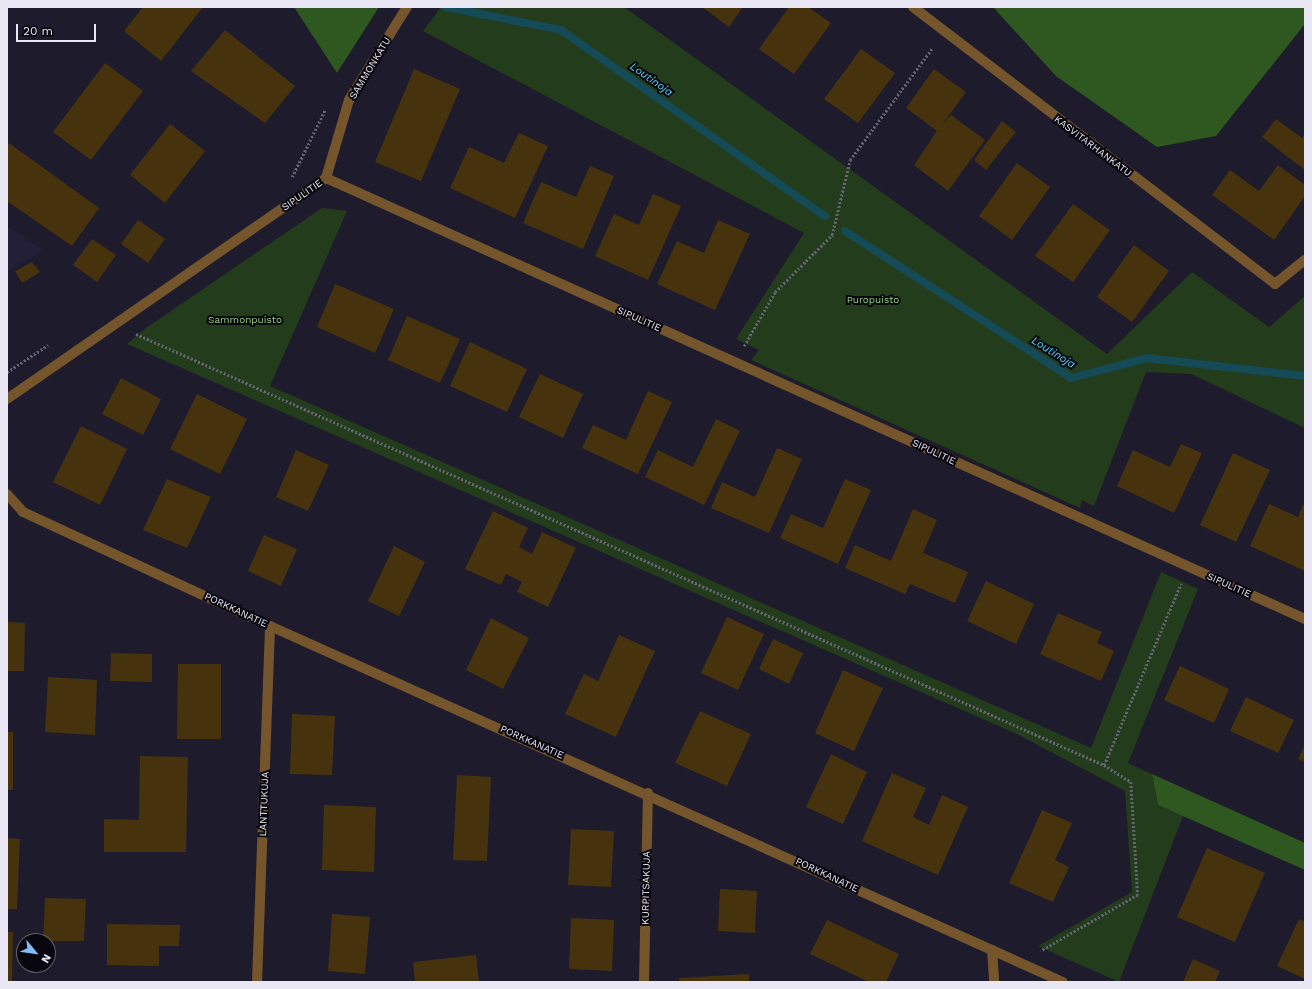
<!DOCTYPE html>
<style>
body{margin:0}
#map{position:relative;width:1312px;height:989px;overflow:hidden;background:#1e1b2d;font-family:"Work Sans",sans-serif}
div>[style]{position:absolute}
.built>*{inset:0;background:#231f38}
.green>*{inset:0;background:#233c1c}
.forest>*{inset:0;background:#2e5820}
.stream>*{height:8px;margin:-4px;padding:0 4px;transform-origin:4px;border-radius:4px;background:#154a57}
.building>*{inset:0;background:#46330e}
.path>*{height:2.5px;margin-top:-1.25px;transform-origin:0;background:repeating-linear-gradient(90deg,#676574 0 2px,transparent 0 4px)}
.minor>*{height:10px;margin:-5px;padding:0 5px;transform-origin:5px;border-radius:5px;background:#74552c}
span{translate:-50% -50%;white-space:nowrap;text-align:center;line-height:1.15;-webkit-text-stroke:4px #08070f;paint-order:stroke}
.street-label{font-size:10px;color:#e8e7f3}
.park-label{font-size:10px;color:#93d281}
.water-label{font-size:11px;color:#4edbfd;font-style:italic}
.frame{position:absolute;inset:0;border:8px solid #e8e7f3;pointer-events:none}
.north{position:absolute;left:16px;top:933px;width:40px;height:40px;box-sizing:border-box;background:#08070f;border:1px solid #62616a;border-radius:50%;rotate:119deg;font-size:11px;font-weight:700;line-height:16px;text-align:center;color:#e8e7f3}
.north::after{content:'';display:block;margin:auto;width:14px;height:18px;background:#7ebdf9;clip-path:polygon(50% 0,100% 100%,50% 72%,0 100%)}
.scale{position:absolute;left:16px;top:24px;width:80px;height:18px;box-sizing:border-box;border:2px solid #e8e7f3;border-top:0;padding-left:5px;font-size:12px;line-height:14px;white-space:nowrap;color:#e8e7f3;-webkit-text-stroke:3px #08070f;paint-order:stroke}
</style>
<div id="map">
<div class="built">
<i style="clip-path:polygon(7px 226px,44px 250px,7px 272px)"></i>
</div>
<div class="green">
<i style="clip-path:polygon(441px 7px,624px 7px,1107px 354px,1192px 272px,1269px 327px,1305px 296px,1305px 428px,1191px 374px,1146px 372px,1094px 506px,1082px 500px,1080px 508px,751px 360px,759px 350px,736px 339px,804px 233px,423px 31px)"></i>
<i style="clip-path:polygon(322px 208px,347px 211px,270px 386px,1091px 748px,1161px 572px,1198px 589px,1128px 763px,1152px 774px,1158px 805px,1183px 816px,1119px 982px,1038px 946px,1132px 892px,1125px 791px,1017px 734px,127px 344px,146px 328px)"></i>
</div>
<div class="forest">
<i style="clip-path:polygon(294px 7px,379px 7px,337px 73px)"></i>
<i style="clip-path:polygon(993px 7px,1305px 7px,1305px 24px,1216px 136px,1157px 147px,1056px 76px)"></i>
<i style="clip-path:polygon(1152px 774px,1305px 843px,1305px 870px,1158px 805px)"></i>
</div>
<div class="stream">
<i style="left:446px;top:7px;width:117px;rotate:11.3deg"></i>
<i style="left:561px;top:30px;width:323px;rotate:35.2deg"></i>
<i style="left:845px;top:231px;width:270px;rotate:33deg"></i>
<i style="left:1071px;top:378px;width:79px;rotate:-14.7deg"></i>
<i style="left:1147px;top:358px;width:159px;rotate:6.5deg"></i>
</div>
<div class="building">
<i style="clip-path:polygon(143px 7px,203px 7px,161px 61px,124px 31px)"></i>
<i style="clip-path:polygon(702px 7px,743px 7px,729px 27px)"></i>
<i style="clip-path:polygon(789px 7px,808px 7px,831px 23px,794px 74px,759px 49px)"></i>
<i style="clip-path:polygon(225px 30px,295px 86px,265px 123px,191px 71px)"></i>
<i style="clip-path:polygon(861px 49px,895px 73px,858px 123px,824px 99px)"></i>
<i style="clip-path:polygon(105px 63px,143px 91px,91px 160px,53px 132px)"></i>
<i style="clip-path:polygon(414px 69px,460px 89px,421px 181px,375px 162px)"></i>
<i style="clip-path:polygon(934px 69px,966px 92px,942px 125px,951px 115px,985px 140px,948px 191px,914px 165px,937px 131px,906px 108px)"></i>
<i style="clip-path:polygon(1276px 119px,1302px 138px,1305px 133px,1305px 170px,1262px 137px)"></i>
<i style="clip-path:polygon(1002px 121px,1016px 132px,986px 170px,974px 160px)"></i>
<i style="clip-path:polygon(170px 124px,205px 151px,165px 203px,130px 175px)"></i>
<i style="clip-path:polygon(519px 133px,548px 146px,515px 218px,450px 188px,469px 147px,504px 163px)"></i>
<i style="clip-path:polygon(9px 143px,99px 208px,72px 246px,7px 201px,7px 147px)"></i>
<i style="clip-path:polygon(1017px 163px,1050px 187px,1012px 240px,979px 216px)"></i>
<i style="clip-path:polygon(1278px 165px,1305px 185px,1305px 196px,1274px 240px,1212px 195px,1230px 170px,1259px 191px)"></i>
<i style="clip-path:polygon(590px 166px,614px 176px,583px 249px,523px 223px,541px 182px,576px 197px)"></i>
<i style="clip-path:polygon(653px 194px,681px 206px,648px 280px,595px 256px,614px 214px,639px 225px)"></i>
<i style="clip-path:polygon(1073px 204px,1110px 230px,1073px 282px,1035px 256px)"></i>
<i style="clip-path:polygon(138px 220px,165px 239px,148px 263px,121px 244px)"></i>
<i style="clip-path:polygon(718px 220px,750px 234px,715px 310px,657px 284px,677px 241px,704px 253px)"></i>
<i style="clip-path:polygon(92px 239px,116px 255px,97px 282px,73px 265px)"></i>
<i style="clip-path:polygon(1134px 245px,1169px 271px,1132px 322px,1097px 297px)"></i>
<i style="clip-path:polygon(32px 262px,40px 272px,22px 283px,15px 271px)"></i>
<i style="clip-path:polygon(335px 284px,394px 309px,375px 353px,317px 327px)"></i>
<i style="clip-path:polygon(407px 316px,460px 339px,440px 383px,388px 360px)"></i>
<i style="clip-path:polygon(470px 342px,527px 369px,507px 412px,450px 386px)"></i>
<i style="clip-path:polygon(540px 374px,583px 394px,563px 438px,519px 417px)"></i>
<i style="clip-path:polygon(121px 378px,161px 399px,143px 435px,102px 414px)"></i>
<i style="clip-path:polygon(648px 391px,672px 402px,638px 474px,582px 448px,593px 425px,626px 440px)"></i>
<i style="clip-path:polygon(197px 394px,247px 419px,220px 474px,170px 449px)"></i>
<i style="clip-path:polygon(716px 419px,740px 431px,704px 505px,645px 477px,658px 450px,693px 467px)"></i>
<i style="clip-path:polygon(81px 426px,127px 449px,100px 505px,53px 482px)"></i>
<i style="clip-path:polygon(1181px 444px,1202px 453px,1174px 513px,1117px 486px,1133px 450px,1170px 467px)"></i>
<i style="clip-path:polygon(777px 448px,802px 459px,769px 533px,711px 508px,722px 482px,755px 497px)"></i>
<i style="clip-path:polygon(296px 450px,329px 465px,308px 511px,276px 497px)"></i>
<i style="clip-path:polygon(1233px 453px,1270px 470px,1236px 542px,1200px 525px)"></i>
<i style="clip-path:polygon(167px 479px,211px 497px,187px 548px,143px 530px)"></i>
<i style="clip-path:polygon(845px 479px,871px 490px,838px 564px,780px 538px,791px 514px,823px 528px)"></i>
<i style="clip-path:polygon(1305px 501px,1305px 571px,1250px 546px,1269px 504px,1298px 517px)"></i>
<i style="clip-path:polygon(913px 509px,937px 520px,923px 553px,968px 572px,955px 603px,910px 584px,905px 594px,845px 568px,855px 545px,891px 561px)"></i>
<i style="clip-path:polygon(493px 511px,528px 528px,519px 547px,532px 554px,542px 532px,576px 548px,548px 607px,517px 592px,522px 582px,506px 574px,501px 585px,465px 569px)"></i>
<i style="clip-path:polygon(264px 535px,297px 549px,281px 586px,248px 571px)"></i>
<i style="clip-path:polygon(394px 546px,425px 562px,399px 616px,368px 601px)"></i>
<i style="clip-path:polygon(986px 581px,1034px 604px,1016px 644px,967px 621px)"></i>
<i style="clip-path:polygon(1058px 613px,1102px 632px,1097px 643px,1114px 651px,1101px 681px,1040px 654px)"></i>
<i style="clip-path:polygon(727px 617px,764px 634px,738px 690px,701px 673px)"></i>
<i style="clip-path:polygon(491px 618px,529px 638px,503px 689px,466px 670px)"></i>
<i style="clip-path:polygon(7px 622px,25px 623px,24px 671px,7px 671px)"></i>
<i style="clip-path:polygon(619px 635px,655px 651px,616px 737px,565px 714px,584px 674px,598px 681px)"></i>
<i style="clip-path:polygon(773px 639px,803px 653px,789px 684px,759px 669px)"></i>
<i style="clip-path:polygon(111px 653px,152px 654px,152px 682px,110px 681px)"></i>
<i style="clip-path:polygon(178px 664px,221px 664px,221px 739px,177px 739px)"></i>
<i style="clip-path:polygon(1180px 666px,1229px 689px,1214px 723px,1164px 700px)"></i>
<i style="clip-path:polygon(843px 670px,883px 688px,854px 751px,815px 733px)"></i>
<i style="clip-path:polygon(48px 677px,97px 680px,95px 735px,45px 732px)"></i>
<i style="clip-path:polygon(1246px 697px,1294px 720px,1278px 753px,1230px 731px)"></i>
<i style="clip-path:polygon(700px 711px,751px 734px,727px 786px,675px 763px)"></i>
<i style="clip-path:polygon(292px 714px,335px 716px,332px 775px,290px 774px)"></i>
<i style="clip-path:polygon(7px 732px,13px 732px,13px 790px,7px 790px)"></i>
<i style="clip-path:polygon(1305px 745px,1305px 762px,1298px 759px)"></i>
<i style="clip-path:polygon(831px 754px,867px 772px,843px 824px,806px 807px)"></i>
<i style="clip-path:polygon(140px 756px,188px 757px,186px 852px,104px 852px,104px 819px,139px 820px)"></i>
<i style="clip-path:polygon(892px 773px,926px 788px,913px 817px,929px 825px,942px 795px,968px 807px,938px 875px,862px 841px)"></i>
<i style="clip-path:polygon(457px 775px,491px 777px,487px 861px,453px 860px)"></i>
<i style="clip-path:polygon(324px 805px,376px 807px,374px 872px,322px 870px)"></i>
<i style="clip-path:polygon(1042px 810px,1072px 823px,1055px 860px,1069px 867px,1053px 902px,1009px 883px)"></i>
<i style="clip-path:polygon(571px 829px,614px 831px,611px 887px,568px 885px)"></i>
<i style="clip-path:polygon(7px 838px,20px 839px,17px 909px,7px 909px)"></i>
<i style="clip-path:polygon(1207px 848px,1265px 873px,1235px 942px,1177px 917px)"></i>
<i style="clip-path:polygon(720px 889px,757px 891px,755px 933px,718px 931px)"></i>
<i style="clip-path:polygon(45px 898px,86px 899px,84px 941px,43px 941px)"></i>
<i style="clip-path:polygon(332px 914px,370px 917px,365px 974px,328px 971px)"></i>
<i style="clip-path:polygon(571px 918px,614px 920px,612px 971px,569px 969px)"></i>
<i style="clip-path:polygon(1299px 919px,1305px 922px,1305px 979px,1277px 966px)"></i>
<i style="clip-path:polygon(827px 920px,899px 954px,886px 982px,869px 982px,810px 954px)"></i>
<i style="clip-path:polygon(107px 924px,180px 925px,179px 946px,159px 946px,159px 966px,107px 965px)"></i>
<i style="clip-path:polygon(7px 932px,13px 932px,12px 982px,7px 982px)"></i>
<i style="clip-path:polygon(476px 955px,479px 982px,415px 982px,413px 962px)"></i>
<i style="clip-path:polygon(1193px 959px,1220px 971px,1215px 982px,1183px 982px)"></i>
<i style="clip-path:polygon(749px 974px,749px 982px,680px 982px,679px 978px)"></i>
</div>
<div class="path">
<i style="left:292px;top:177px;width:75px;rotate:-63.8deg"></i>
<i style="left:136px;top:334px;width:1060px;rotate:24deg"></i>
<i style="left:1104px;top:765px;width:32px;rotate:32deg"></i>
<i style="left:1131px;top:782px;width:113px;rotate:86.5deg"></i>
<i style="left:1138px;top:895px;width:112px;rotate:150deg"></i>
<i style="left:744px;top:346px;width:62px;rotate:-60.1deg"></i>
<i style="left:775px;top:292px;width:81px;rotate:-45deg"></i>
<i style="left:832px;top:235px;width:77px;rotate:-76.5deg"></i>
<i style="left:850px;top:160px;width:140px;rotate:-53.7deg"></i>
<i style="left:7px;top:372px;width:49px;rotate:-33.4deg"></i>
<i style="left:1104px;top:765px;width:197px;rotate:-67deg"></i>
</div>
<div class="minor">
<i style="left:913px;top:7px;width:456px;rotate:37.4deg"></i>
<i style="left:1275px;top:284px;width:38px;rotate:-39deg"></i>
<i style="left:326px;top:178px;width:81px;rotate:-73.6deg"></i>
<i style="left:349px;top:100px;width:110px;rotate:-58.1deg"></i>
<i style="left:7px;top:399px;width:388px;rotate:-34.7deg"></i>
<i style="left:326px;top:178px;width:1074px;rotate:24.25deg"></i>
<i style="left:7px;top:494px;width:24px;rotate:48deg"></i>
<i style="left:23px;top:512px;width:272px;rotate:24.8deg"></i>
<i style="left:270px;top:626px;width:869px;rotate:24.18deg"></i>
<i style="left:992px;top:950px;width:32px;rotate:86deg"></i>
<i style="left:257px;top:982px;width:356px;rotate:-87.9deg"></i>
<i style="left:644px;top:982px;width:189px;rotate:-88.8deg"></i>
</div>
<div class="street-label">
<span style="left:370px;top:68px;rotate:-59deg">SAMMONKATU</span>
<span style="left:1093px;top:146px;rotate:37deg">KASVITARHANKATU</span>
<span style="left:302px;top:195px;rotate:-35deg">SIPULITIE</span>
<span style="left:639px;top:319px;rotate:24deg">SIPULITIE</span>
<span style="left:934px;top:452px;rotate:25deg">SIPULITIE</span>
<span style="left:1229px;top:585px;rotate:24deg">SIPULITIE</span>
<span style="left:236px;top:610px;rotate:25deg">PORKKANATIE</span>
<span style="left:532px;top:742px;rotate:24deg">PORKKANATIE</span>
<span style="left:264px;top:804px;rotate:-88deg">LANTTUKUJA</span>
<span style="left:827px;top:875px;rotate:25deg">PORKKANATIE</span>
<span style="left:646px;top:888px;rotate:-89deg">KURPITSAKUJA</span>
</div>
<div class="park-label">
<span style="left:873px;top:300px">Puropuisto</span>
<span style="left:245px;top:320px">Sammonpuisto</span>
</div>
<div class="water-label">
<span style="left:651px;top:80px;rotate:35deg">Loutinoja</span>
<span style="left:1053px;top:353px;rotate:32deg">Loutinoja</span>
</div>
<div class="frame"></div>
<div class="north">N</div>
<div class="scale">20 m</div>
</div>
